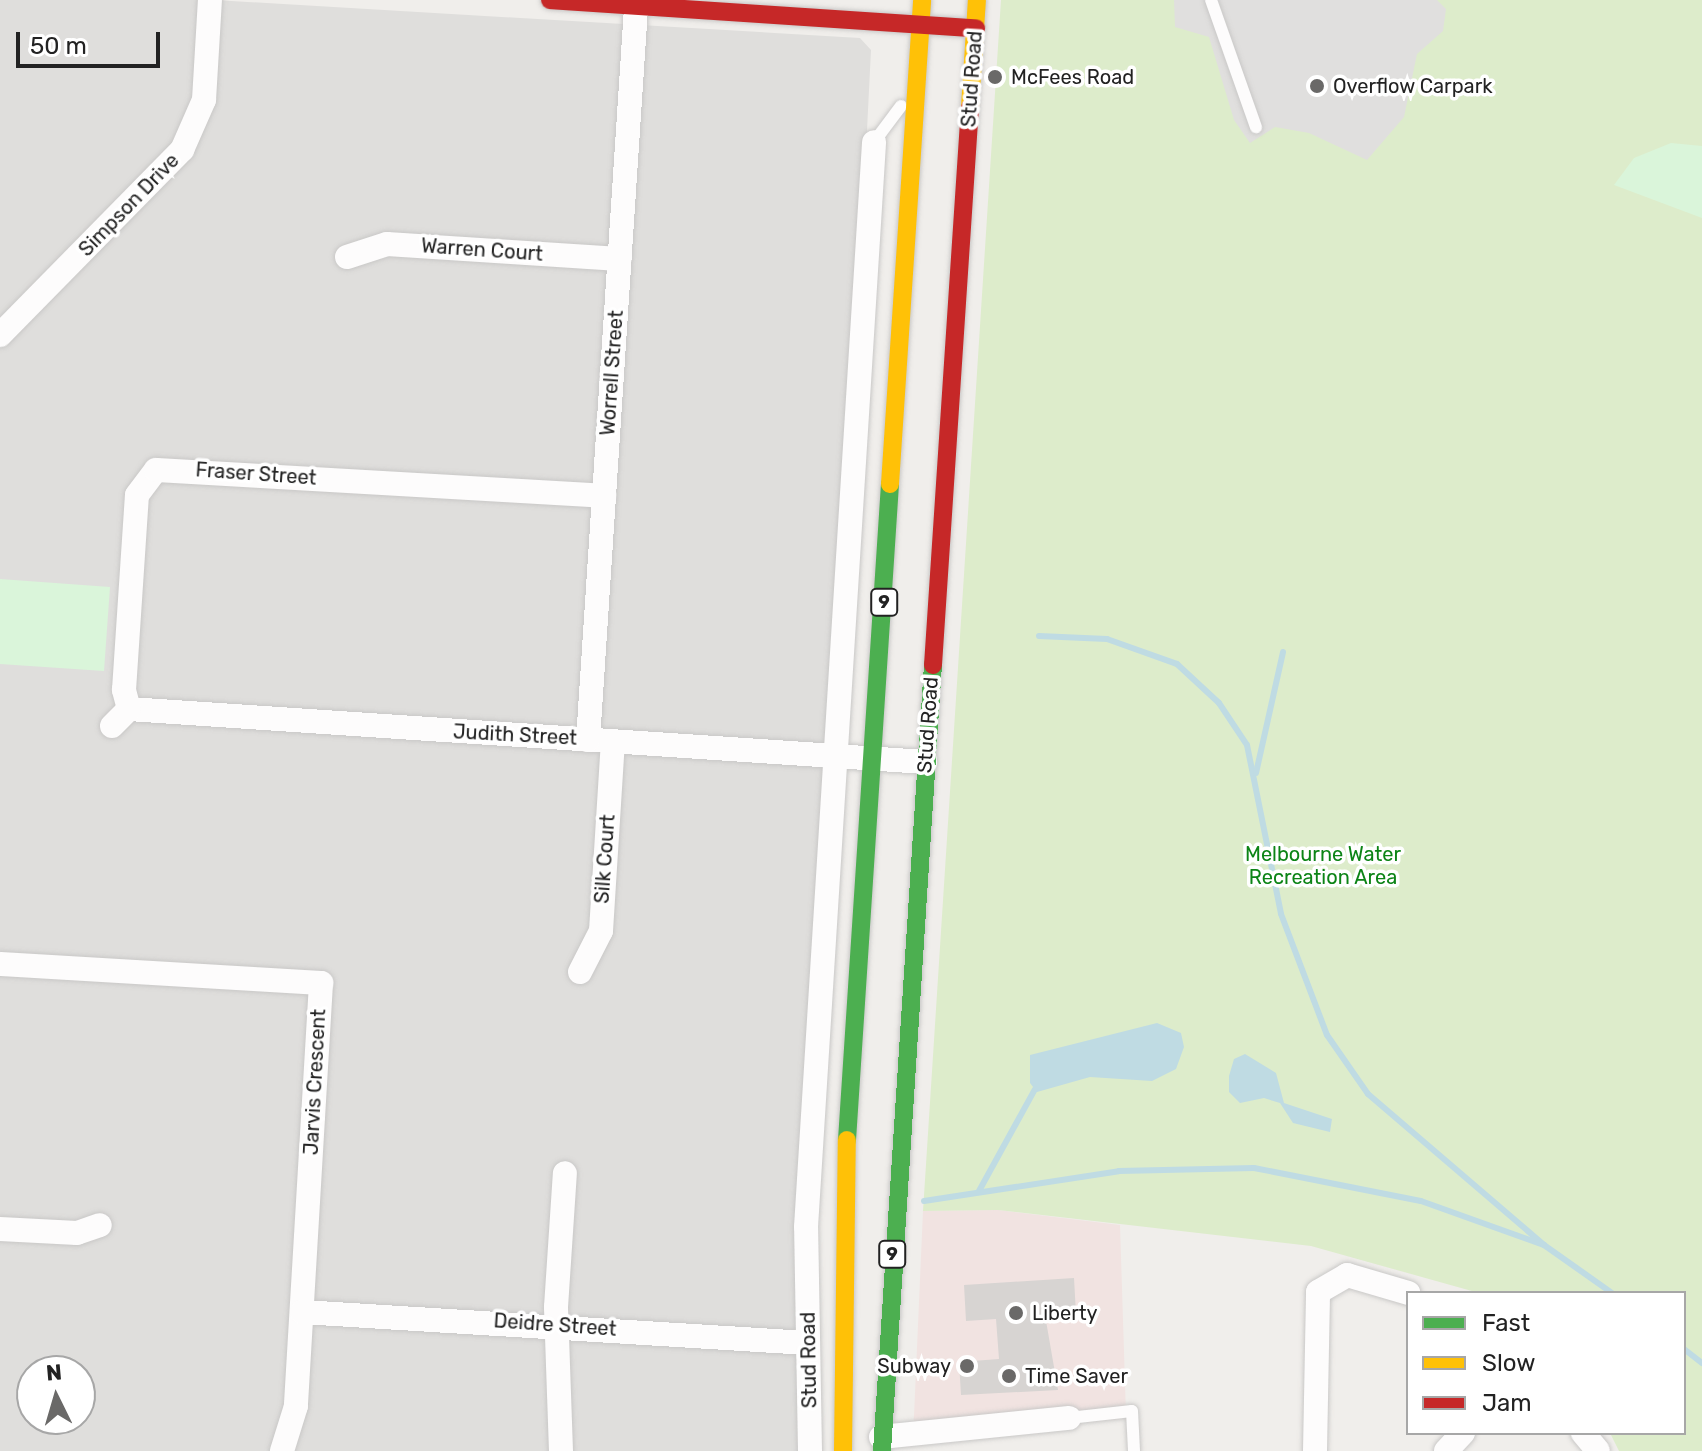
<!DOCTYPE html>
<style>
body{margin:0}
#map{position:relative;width:1702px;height:1451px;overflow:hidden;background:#f0eeeb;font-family:Rubik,sans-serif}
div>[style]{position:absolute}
.residential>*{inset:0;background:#dfdedc}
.commercial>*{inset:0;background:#f1e3e1}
.grass>*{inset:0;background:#ddeccb}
.park>*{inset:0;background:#daf5da}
.parking>*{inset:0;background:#e0dfde}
.water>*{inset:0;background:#bfdbe3}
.stream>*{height:6px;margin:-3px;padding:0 3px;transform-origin:3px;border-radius:3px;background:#bfdbe3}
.building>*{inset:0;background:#d7d4d2}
.roads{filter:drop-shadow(0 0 2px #c9c8c7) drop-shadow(0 0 2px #c9c8c7)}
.lane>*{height:12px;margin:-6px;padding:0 6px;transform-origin:6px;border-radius:6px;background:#fdfcfc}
.street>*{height:24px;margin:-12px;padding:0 12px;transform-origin:12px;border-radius:12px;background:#fdfcfc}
.fast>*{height:18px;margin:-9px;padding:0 9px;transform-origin:9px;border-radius:9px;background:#4caf50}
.slow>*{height:18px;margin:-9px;padding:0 9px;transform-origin:9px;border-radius:9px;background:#ffc107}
.jam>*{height:18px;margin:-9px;padding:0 9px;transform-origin:9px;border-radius:9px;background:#c62828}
.dots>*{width:22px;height:22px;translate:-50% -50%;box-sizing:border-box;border:4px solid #fff;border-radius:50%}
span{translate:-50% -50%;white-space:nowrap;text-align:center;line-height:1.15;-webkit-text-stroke:7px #fff;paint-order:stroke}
.shield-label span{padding:2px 6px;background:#fff;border:2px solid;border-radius:6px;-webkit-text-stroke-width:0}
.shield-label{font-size:18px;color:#222;font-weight:700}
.poi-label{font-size:20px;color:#222}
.left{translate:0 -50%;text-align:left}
.right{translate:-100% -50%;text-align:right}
.street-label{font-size:20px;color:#222}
.park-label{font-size:20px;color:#0c8416}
.legend{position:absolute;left:1406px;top:1291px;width:280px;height:144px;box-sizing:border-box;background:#fff;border:2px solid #a7a7a7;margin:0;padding:10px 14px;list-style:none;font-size:24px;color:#222}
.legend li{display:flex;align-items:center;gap:16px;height:40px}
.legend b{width:40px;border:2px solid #a7a7a7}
.north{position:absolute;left:16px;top:1355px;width:80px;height:80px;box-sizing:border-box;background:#fff;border:2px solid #a7a7a7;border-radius:50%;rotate:355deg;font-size:22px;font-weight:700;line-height:32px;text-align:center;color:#222}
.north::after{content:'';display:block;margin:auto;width:28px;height:36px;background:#6a6968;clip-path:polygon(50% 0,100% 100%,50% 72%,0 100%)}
.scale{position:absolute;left:16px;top:32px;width:144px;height:36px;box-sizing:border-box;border:4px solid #222;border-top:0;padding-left:10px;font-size:24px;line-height:28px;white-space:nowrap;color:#222;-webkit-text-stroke:6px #fff;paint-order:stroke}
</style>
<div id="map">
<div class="residential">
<i style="clip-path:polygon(evenodd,0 0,215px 0,860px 38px,871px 50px,801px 1451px,0 1451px,0 0,32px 1371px,80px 1371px,80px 1419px,32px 1419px,32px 1371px)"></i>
</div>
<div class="commercial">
<i style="clip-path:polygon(998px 1210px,1120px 1225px,1126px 1415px,913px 1439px,923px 1211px)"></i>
</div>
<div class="grass">
<i style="clip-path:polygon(1001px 0,1702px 0,1702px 1451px,1619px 1451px,1610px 1433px,1684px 1433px,1684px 1293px,1479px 1293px,1311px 1246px,998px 1210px,923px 1211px)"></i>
</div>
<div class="park">
<i style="clip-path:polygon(1671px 143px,1702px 146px,1702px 218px,1614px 185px,1634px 158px)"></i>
<i style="clip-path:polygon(0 579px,110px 587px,104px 671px,0 664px)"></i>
</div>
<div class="parking">
<i style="clip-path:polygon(1174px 0,1437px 0,1446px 9px,1443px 31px,1417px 54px,1404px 117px,1367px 160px,1309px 133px,1275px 127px,1250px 143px,1234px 120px,1209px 37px,1175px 27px)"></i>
</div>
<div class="water">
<i style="clip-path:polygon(1157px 1023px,1181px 1033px,1184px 1047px,1176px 1069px,1152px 1081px,1090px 1077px,1037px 1092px,1030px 1083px,1030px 1055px)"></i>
<i style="clip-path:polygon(1245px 1054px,1276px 1073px,1284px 1103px,1332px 1119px,1330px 1132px,1293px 1123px,1280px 1103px,1264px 1098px,1240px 1103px,1229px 1092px,1229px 1076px,1234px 1059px)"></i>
</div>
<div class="stream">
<i style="left:1039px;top:636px;width:68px;rotate:2.5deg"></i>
<i style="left:1107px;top:639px;width:74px;rotate:19.7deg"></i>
<i style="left:1177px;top:664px;width:57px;rotate:42.9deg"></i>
<i style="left:1219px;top:703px;width:50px;rotate:56.3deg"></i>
<i style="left:1247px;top:745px;width:172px;rotate:78.6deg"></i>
<i style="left:1281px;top:914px;width:129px;rotate:69.2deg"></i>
<i style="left:1327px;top:1035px;width:72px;rotate:55.2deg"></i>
<i style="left:1368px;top:1094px;width:232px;rotate:40.6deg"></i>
<i style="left:1256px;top:773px;width:124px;rotate:-77.4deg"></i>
<i style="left:979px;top:1191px;width:116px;rotate:-61.2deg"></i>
<i style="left:924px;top:1201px;width:197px;rotate:-8.7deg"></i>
<i style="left:1119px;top:1171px;width:135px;rotate:-1.3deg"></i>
<i style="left:1254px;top:1168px;width:170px;rotate:11.2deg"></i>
<i style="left:1421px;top:1201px;width:131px;rotate:19.7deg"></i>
<i style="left:1544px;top:1245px;width:83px;rotate:35.2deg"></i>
<i style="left:1684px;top:1349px;width:23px;rotate:38deg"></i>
</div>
<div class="building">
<i style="clip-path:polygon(1074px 1278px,1076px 1314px,1045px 1315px,1058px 1390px,961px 1395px,959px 1362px,999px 1359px,996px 1319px,966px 1321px,964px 1285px)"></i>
</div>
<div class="roads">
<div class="lane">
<i style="left:1211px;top:0;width:135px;rotate:70.5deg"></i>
<i style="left:874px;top:142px;width:45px;rotate:-53.1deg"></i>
<i style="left:1069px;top:1418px;width:63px;rotate:-6.3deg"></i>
<i style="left:1132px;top:1411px;width:40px;rotate:87.1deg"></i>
</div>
<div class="street">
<i style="left:347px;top:257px;width:42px;rotate:-18deg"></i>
<i style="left:387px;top:244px;width:233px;rotate:3.7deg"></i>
<i style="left:0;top:335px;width:260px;rotate:-45.5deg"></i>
<i style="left:182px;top:150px;width:55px;rotate:-66.3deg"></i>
<i style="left:204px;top:100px;width:100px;rotate:-86.6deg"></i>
<i style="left:129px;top:709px;width:798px;rotate:3.81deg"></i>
<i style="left:129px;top:709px;width:20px;rotate:-105deg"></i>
<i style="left:124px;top:690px;width:195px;rotate:-86.2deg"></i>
<i style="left:137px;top:495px;width:31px;rotate:-53deg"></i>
<i style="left:156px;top:470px;width:449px;rotate:3.3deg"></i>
<i style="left:112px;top:726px;width:24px;rotate:-45deg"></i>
<i style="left:588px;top:740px;width:735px;rotate:-86.25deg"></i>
<i style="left:0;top:964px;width:322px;rotate:3.4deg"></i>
<i style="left:321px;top:983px;width:424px;rotate:93.4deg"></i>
<i style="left:296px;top:1406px;width:47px;rotate:107.3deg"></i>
<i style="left:580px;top:972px;width:46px;rotate:-62.9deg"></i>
<i style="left:601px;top:931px;width:189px;rotate:-86.4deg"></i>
<i style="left:0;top:1229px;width:77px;rotate:3deg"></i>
<i style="left:77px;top:1233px;width:24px;rotate:-19deg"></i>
<i style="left:302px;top:1312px;width:507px;rotate:3.51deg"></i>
<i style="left:1583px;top:1433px;width:23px;rotate:50deg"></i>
<i style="left:881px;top:1437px;width:189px;rotate:-5.8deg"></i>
<i style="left:561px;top:1451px;width:144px;rotate:-92deg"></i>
<i style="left:556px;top:1307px;width:134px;rotate:-86.2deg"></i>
<i style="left:810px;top:1451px;width:224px;rotate:-91deg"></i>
<i style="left:806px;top:1227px;width:1087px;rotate:-86.41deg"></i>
<i style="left:1315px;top:1451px;width:159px;rotate:-88.9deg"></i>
<i style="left:1318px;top:1292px;width:34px;rotate:-30deg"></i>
<i style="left:1347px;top:1275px;width:64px;rotate:16.4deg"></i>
<i style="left:1446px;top:1451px;width:25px;rotate:-47deg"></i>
</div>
<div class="fast">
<i style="left:847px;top:1140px;width:657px;rotate:-86.25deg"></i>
<i style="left:882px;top:1451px;width:788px;rotate:-86.29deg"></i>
</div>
<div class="slow">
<i style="left:970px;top:107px;width:107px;rotate:-86.3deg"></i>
<i style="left:890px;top:484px;width:485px;rotate:-86.2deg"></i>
<i style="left:843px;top:1451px;width:311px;rotate:-89.3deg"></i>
</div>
<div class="jam">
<i style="left:550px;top:0;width:427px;rotate:3.8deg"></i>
<i style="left:933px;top:665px;width:559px;rotate:-86.21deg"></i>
</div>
</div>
<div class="dots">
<i style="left:995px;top:77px;background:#6a6968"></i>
<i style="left:1317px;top:86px;background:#6a6968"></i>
<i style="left:1016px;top:1313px;background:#6a6968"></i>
<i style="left:967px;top:1366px;background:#6a6968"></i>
<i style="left:1009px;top:1376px;background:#6a6968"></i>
</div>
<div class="shield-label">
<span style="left:884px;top:602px">9</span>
<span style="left:892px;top:1254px">9</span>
</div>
<div class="poi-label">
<span class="left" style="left:1011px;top:77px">McFees Road</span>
<span class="left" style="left:1333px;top:86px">Overflow Carpark</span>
<span class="left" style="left:1032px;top:1313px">Liberty</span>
<span class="right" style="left:951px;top:1366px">Subway</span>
<span class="left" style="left:1025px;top:1376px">Time Saver</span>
</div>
<div class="street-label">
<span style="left:972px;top:79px;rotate:-86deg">Stud Road</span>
<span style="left:129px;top:205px;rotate:-46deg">Simpson Drive</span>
<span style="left:482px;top:250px;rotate:4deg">Warren Court</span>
<span style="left:612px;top:373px;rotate:-86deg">Worrell Street</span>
<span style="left:256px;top:474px;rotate:4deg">Fraser Street</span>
<span style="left:928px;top:725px;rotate:-86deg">Stud Road</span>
<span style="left:515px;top:735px;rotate:3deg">Judith Street</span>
<span style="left:605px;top:859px;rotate:-86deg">Silk Court</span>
<span style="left:315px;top:1082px;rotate:-87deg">Jarvis Crescent</span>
<span style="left:555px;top:1325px;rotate:4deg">Deidre Street</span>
<span style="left:809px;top:1360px;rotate:-91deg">Stud Road</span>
</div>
<div class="park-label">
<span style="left:1323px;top:866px">Melbourne Water<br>Recreation Area</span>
</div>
<ul class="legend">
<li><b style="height:10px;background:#4caf50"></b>Fast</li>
<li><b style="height:10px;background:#ffc107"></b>Slow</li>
<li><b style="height:10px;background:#c62828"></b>Jam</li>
</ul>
<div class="north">N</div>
<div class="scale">50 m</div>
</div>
